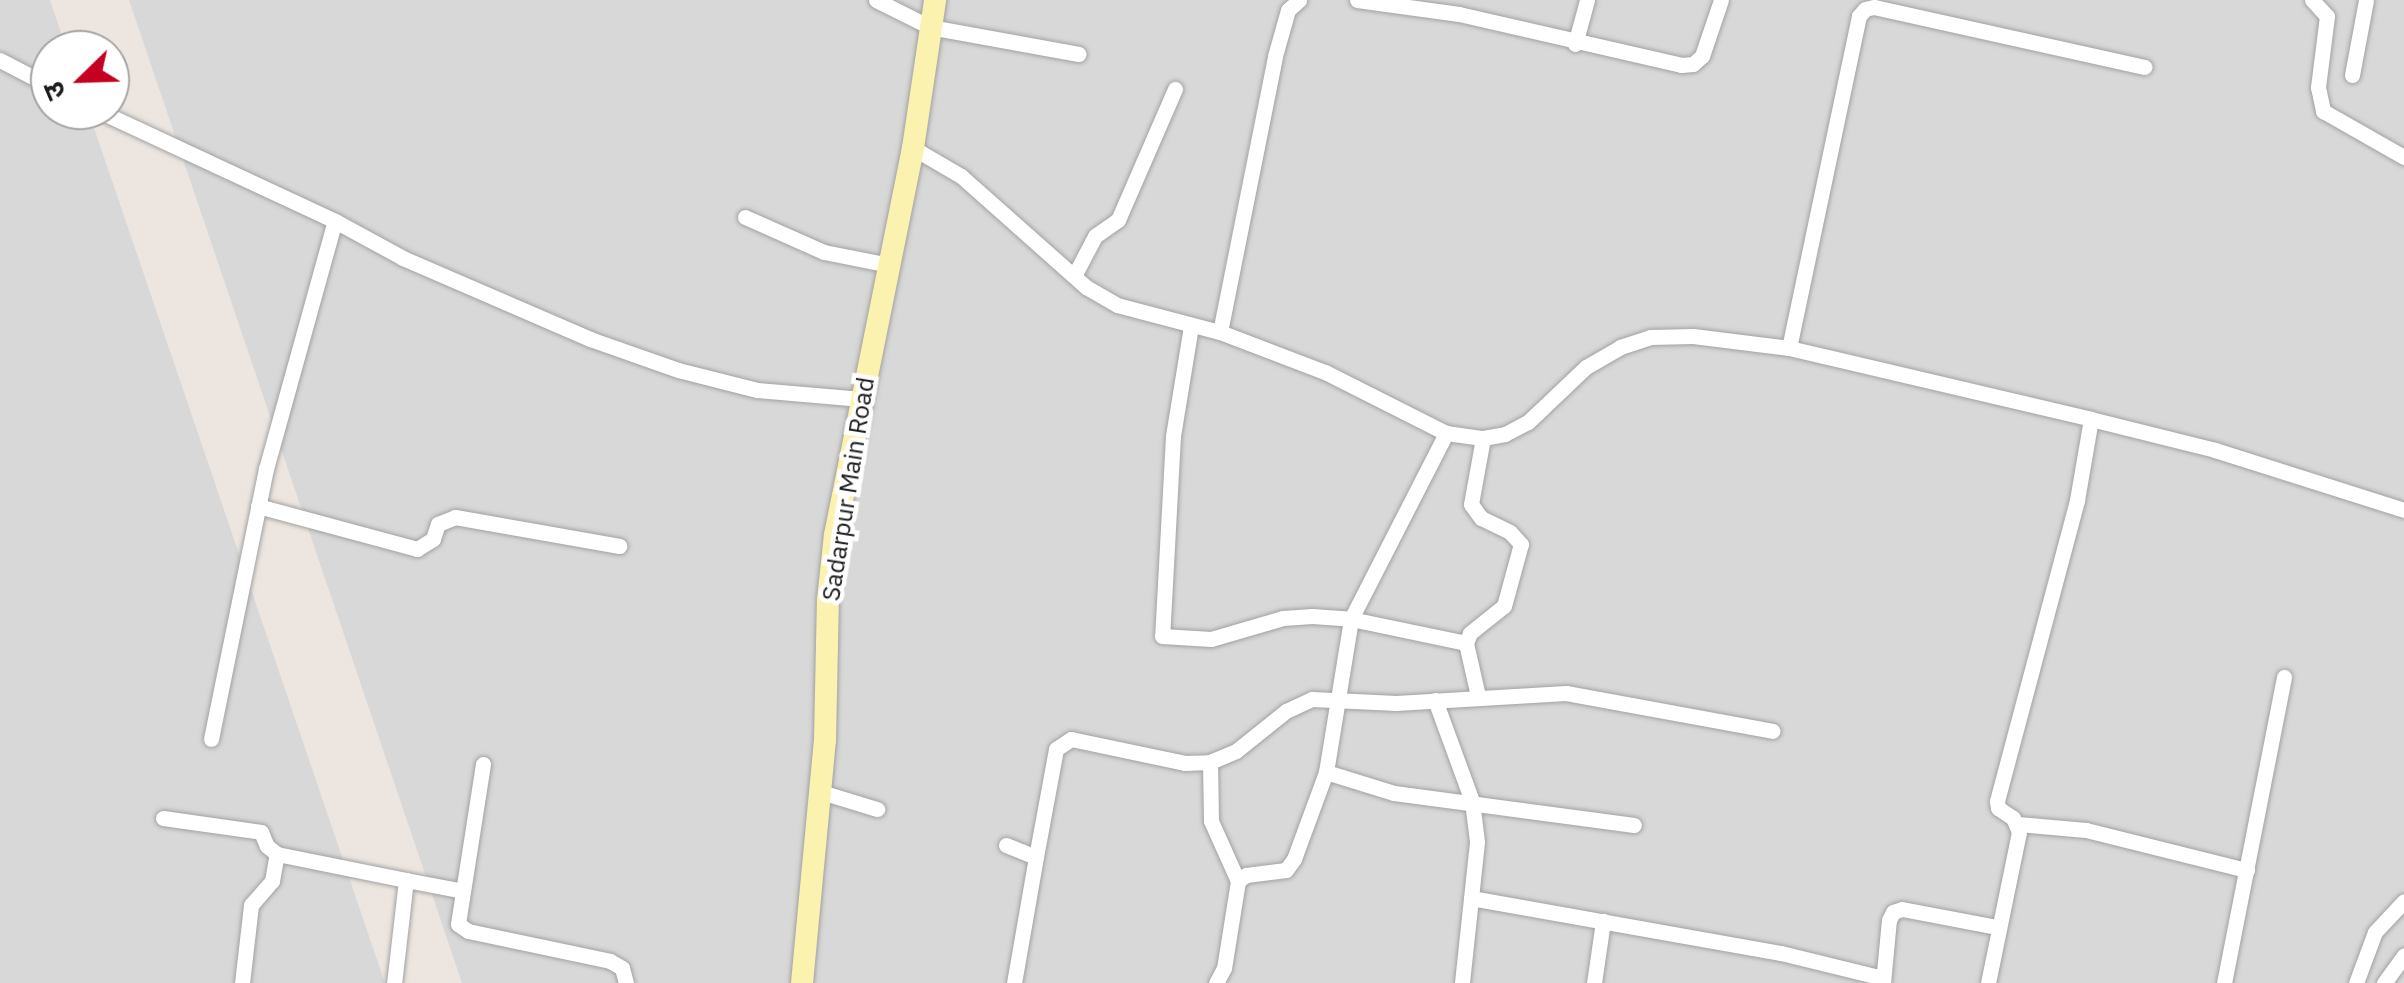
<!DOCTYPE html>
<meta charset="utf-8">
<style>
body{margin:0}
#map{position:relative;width:2404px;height:983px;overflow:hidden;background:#ede6e0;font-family:"IBM Plex Sans","Noto Sans Devanagari",sans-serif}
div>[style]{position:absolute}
.residential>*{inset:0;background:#d9d8d8}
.roads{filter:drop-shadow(0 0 2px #a2a2a2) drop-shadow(0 0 2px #a2a2a2)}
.street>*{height:15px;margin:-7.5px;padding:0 7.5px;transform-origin:7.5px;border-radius:7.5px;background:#fff}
.secondary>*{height:22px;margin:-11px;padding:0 11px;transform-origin:11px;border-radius:11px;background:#fcf2af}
span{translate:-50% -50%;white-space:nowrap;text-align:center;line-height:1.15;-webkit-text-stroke:9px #fff;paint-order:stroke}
.street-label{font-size:25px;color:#1b1b1b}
.north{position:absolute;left:30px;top:30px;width:100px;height:100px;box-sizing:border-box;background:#fff;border:2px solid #a4a4a4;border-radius:50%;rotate:247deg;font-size:28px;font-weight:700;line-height:40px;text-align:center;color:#1b1b1b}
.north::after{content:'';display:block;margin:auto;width:35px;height:45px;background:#c60023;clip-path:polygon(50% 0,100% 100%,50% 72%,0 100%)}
</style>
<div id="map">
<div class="residential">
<i style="clip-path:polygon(0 0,50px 0,67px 50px,50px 50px,50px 110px,88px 110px,385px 983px,0 983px)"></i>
<i style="clip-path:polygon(129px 0,2404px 0,2404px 983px,462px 983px)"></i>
</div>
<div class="roads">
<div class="street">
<i style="left:876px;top:0;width:60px;rotate:26.6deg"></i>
<i style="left:930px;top:27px;width:151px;rotate:10.3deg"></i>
<i style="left:1357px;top:0;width:103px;rotate:7.8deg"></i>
<i style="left:1459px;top:14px;width:228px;rotate:12.9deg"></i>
<i style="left:1681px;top:65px;width:12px;rotate:-5deg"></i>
<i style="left:1693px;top:64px;width:12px;rotate:-42deg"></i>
<i style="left:1702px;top:56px;width:59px;rotate:-71.3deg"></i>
<i style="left:2312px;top:0;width:22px;rotate:47deg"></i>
<i style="left:2327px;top:16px;width:72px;rotate:97.2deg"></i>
<i style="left:2318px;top:87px;width:25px;rotate:78deg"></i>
<i style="left:2323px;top:111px;width:93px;rotate:29.6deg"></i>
<i style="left:1575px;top:44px;width:46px;rotate:-74.7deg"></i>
<i style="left:0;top:60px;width:56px;rotate:27.5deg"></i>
<i style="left:2352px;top:75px;width:76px;rotate:-79.4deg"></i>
<i style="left:97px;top:110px;width:263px;rotate:25deg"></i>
<i style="left:335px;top:221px;width:77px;rotate:28.6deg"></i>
<i style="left:403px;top:258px;width:204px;rotate:23.4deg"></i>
<i style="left:590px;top:339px;width:93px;rotate:19.4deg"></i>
<i style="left:678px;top:370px;width:81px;rotate:14.2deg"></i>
<i style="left:757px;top:390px;width:105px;rotate:4.9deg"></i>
<i style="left:913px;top:148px;width:56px;rotate:30.3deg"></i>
<i style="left:961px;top:176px;width:167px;rotate:41.6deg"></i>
<i style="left:1086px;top:287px;width:36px;rotate:30deg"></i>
<i style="left:1117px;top:305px;width:106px;rotate:14.7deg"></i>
<i style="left:1220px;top:332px;width:112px;rotate:20.9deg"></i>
<i style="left:1325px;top:372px;width:136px;rotate:26.8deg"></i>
<i style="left:1446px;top:433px;width:37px;rotate:8deg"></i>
<i style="left:1483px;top:438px;width:22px;rotate:-10deg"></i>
<i style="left:1505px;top:434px;width:26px;rotate:-28deg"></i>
<i style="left:1528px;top:422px;width:80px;rotate:-43.5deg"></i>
<i style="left:1586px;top:367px;width:39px;rotate:-30deg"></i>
<i style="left:1620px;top:347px;width:32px;rotate:-18deg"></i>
<i style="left:1650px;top:337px;width:43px;rotate:-1.3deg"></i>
<i style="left:1693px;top:336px;width:97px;rotate:7.1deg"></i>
<i style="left:1789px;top:348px;width:310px;rotate:13.2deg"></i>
<i style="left:2091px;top:419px;width:128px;rotate:14deg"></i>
<i style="left:2215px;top:450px;width:198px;rotate:17.6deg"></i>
<i style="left:745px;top:217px;width:86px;rotate:23.9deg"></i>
<i style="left:824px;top:252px;width:66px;rotate:11.3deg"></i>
<i style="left:1074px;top:276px;width:45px;rotate:-62.3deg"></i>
<i style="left:1095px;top:236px;width:28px;rotate:-35deg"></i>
<i style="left:1118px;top:220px;width:143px;rotate:-66.5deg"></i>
<i style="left:1191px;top:326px;width:111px;rotate:99.3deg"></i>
<i style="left:1173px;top:436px;width:200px;rotate:93.1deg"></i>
<i style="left:1162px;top:636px;width:49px;rotate:3.5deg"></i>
<i style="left:1211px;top:639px;width:75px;rotate:-16.3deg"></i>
<i style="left:1283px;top:618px;width:29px;rotate:-4deg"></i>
<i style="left:1312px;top:616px;width:39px;rotate:4deg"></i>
<i style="left:1351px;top:619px;width:117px;rotate:11.8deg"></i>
<i style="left:1220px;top:332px;width:281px;rotate:-78.7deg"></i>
<i style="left:1275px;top:56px;width:48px;rotate:-74.2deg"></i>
<i style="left:1288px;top:10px;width:15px;rotate:-42deg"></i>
<i style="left:1789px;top:348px;width:339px;rotate:-78.1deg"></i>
<i style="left:1859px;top:16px;width:9px;rotate:-49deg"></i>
<i style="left:1865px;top:9px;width:9px;rotate:-13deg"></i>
<i style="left:1874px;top:7px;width:277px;rotate:12.5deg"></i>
<i style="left:258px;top:506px;width:165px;rotate:15.1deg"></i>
<i style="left:417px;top:549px;width:19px;rotate:-32deg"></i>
<i style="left:433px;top:539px;width:16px;rotate:-72deg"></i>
<i style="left:438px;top:524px;width:18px;rotate:-22deg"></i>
<i style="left:455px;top:517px;width:167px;rotate:10deg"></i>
<i style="left:1478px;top:696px;width:54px;rotate:-102.8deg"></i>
<i style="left:1466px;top:643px;width:11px;rotate:-68deg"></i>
<i style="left:1470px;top:633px;width:43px;rotate:-38.5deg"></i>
<i style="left:1504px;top:606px;width:64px;rotate:-74.7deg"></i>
<i style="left:1521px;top:544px;width:16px;rotate:-133deg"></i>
<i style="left:1510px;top:532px;width:32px;rotate:-154deg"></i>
<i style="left:1481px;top:518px;width:17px;rotate:-126deg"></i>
<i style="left:1471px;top:504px;width:67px;rotate:-79.7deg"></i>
<i style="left:1435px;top:700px;width:108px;rotate:69.9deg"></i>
<i style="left:1472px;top:801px;width:41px;rotate:83deg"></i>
<i style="left:1477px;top:842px;width:142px;rotate:96.1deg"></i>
<i style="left:211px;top:739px;width:276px;rotate:-78.5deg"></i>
<i style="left:266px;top:469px;width:257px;rotate:-74.5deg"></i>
<i style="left:1210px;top:762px;width:59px;rotate:89deg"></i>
<i style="left:1211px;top:821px;width:66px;rotate:65.8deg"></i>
<i style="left:1238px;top:881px;width:88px;rotate:99.1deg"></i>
<i style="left:1224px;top:968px;width:17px;rotate:118deg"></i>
<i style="left:483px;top:764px;width:162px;rotate:98.9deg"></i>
<i style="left:458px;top:924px;width:12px;rotate:35deg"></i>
<i style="left:468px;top:931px;width:145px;rotate:11.9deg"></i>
<i style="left:610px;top:961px;width:14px;rotate:30deg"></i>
<i style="left:622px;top:968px;width:16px;rotate:75deg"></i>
<i style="left:1326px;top:772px;width:71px;rotate:17.2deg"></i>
<i style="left:1394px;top:793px;width:242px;rotate:7.6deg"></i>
<i style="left:818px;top:791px;width:62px;rotate:17deg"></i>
<i style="left:163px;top:818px;width:99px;rotate:8.1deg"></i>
<i style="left:261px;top:832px;width:15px;rotate:67deg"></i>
<i style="left:267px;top:846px;width:13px;rotate:39deg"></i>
<i style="left:277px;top:854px;width:132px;rotate:11.4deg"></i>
<i style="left:406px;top:880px;width:104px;rotate:96.6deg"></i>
<i style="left:2018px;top:824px;width:68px;rotate:5deg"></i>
<i style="left:2086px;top:830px;width:166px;rotate:14deg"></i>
<i style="left:1006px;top:845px;width:32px;rotate:22deg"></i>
<i style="left:1036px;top:857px;width:128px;rotate:99.9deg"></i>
<i style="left:1036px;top:857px;width:110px;rotate:-79.5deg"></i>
<i style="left:1056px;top:749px;width:18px;rotate:-34deg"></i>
<i style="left:1071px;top:739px;width:116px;rotate:11.9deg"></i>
<i style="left:1185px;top:763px;width:25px;rotate:-2deg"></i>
<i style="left:1210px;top:762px;width:28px;rotate:-23deg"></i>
<i style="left:1236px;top:751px;width:64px;rotate:-38.7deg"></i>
<i style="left:1286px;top:711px;width:29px;rotate:-25deg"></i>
<i style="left:1312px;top:699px;width:84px;rotate:2.7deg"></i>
<i style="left:1396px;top:703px;width:170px;rotate:-3.4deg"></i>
<i style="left:1566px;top:693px;width:210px;rotate:10.4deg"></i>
<i style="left:406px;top:880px;width:58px;rotate:10.9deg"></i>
<i style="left:1238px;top:881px;width:10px;rotate:-37deg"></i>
<i style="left:1246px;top:875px;width:40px;rotate:-7.1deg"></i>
<i style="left:1286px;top:870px;width:14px;rotate:-54deg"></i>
<i style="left:1294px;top:859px;width:93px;rotate:-69.8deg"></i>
<i style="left:1326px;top:772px;width:155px;rotate:-80.7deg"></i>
<i style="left:1351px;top:619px;width:209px;rotate:-62.9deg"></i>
<i style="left:1471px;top:898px;width:315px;rotate:10.1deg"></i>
<i style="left:1781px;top:953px;width:105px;rotate:13.8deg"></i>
<i style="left:242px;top:983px;width:79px;rotate:-83.4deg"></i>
<i style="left:251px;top:905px;width:32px;rotate:-49deg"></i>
<i style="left:272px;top:881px;width:27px;rotate:-80deg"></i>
<i style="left:1594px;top:983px;width:63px;rotate:-81.7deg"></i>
<i style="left:1883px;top:983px;width:63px;rotate:-84.6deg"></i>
<i style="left:1889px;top:920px;width:9px;rotate:-63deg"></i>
<i style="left:1893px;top:912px;width:9px;rotate:-18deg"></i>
<i style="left:1902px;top:909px;width:97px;rotate:10.7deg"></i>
<i style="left:1988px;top:983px;width:154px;rotate:-78.4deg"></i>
<i style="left:2019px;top:832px;width:15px;rotate:-113deg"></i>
<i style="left:2013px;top:818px;width:18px;rotate:-146deg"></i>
<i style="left:1998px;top:808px;width:7px;rotate:-98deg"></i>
<i style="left:1997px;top:801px;width:311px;rotate:-75.1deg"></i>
<i style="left:2077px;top:500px;width:82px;rotate:-80.2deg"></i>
<i style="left:2224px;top:983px;width:312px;rotate:-78.9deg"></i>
<i style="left:2356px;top:983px;width:54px;rotate:-69.6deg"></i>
<i style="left:2375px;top:932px;width:42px;rotate:-46.9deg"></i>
<i style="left:2384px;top:983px;width:34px;rotate:-54deg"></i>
</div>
<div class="secondary">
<i style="left:802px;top:983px;width:244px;rotate:-84.6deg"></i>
<i style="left:825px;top:740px;width:140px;rotate:-88.8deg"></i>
<i style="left:828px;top:600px;width:65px;rotate:-83.9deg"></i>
<i style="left:835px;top:535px;width:395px;rotate:-78.6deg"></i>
<i style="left:913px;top:148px;width:150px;rotate:-81.5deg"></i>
</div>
</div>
<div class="street-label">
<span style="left:848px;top:489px;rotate:-81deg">Sadarpur Main Road</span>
</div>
<div class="north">उ</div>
</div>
